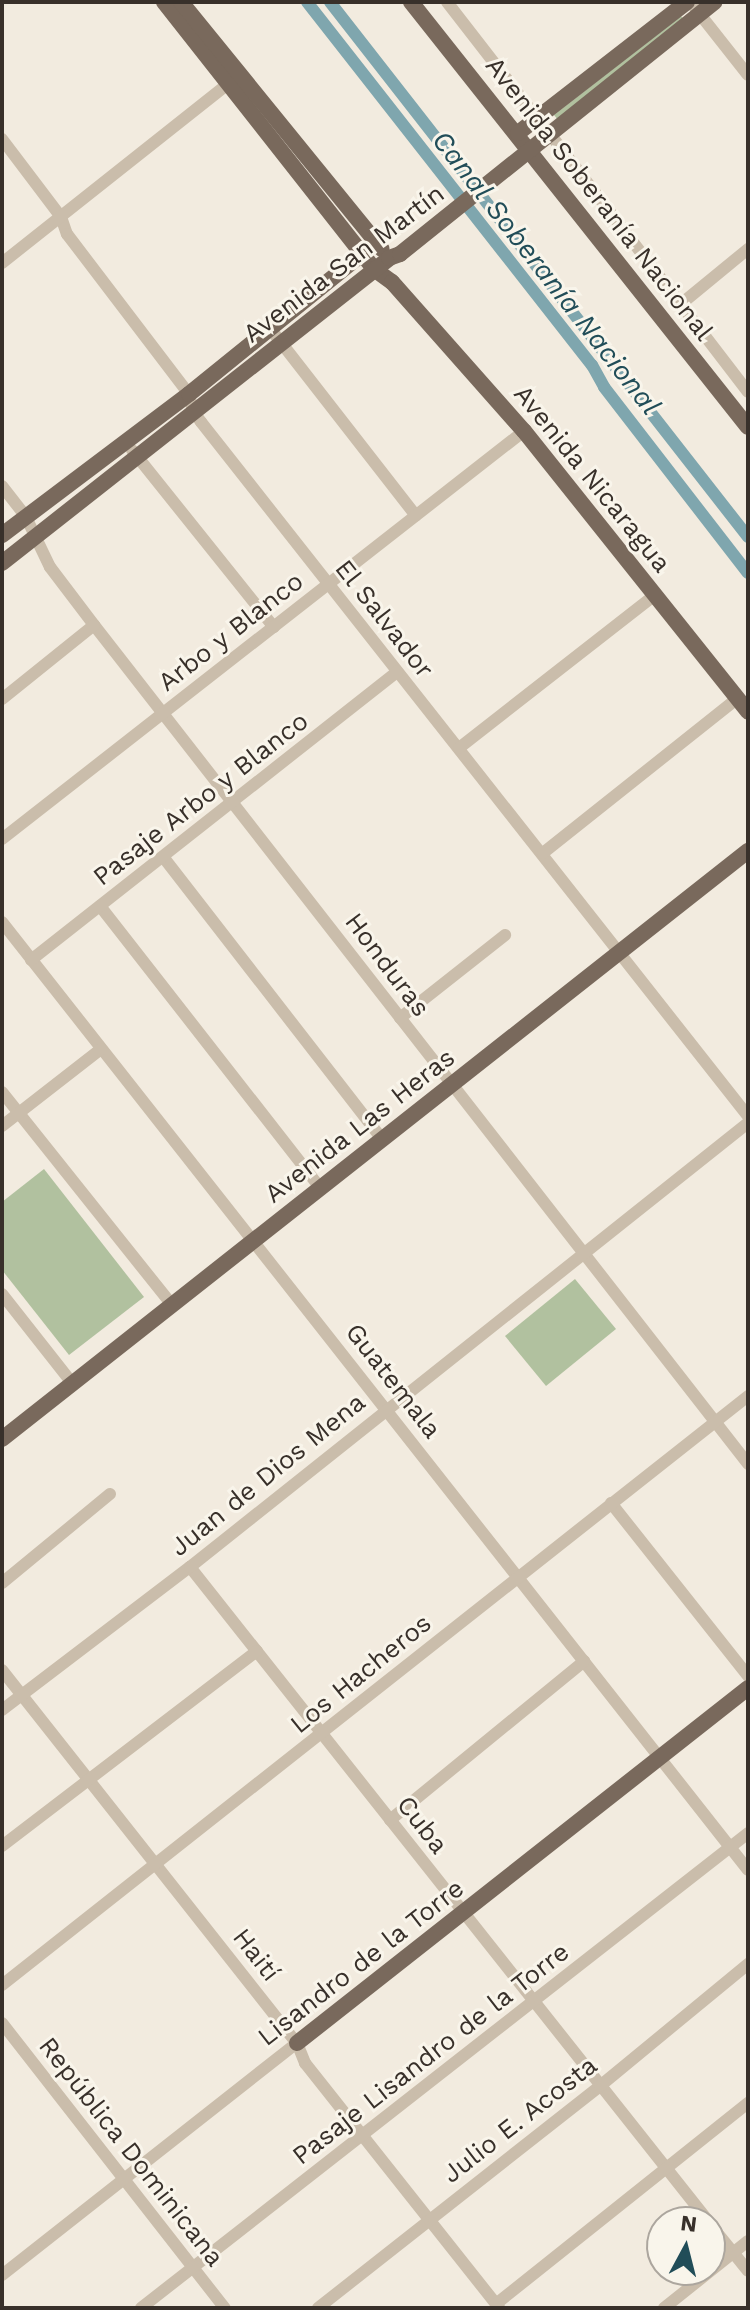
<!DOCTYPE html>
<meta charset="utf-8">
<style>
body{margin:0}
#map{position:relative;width:750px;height:2310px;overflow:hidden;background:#f2ebdf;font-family:"Work Sans",sans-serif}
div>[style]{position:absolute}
.green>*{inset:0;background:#b1c19f}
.canal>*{height:12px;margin:-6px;padding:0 6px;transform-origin:6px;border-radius:6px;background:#7fa6ae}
.minor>*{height:12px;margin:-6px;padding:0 6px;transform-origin:6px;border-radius:6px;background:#cabdab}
.major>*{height:16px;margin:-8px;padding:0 8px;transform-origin:8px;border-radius:8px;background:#79695c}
span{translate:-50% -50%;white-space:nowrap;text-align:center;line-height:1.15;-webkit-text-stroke:6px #f9f5eb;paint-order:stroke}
.street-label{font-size:26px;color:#38302a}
.water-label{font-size:28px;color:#214d58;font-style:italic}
.frame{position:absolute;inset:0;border:4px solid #38302a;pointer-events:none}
.north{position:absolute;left:646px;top:2206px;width:80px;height:80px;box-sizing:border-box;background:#f9f5eb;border:2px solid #aca69e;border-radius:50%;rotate:7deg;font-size:22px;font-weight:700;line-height:32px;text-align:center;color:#38302a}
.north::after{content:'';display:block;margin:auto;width:28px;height:36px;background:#214d58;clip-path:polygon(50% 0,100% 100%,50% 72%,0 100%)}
</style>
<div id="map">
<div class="green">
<i style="clip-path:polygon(681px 16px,685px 21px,558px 120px,554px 115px)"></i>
<i style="clip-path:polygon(44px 1169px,144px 1297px,69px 1355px,2px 1270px,2px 1202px)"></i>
<i style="clip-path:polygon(575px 1279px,616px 1329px,546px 1386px,505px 1336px)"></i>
</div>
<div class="canal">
<i style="left:307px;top:2px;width:462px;rotate:51.9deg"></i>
<i style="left:592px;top:365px;width:25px;rotate:61deg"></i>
<i style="left:604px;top:387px;width:235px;rotate:52.3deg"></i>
<i style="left:330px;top:2px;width:679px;rotate:52deg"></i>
</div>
<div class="minor">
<i style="left:447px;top:2px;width:147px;rotate:52.2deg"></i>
<i style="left:695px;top:8px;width:85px;rotate:51.7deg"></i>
<i style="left:550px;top:134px;width:325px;rotate:52.5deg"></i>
<i style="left:2px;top:139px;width:98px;rotate:52.9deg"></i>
<i style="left:61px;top:217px;width:18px;rotate:71deg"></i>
<i style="left:67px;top:234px;width:201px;rotate:52.7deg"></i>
<i style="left:189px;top:394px;width:17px;rotate:77deg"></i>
<i style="left:193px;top:411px;width:14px;rotate:54deg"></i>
<i style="left:201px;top:422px;width:884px;rotate:51.76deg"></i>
<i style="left:2px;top:263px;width:295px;rotate:-38.4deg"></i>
<i style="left:681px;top:304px;width:87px;rotate:-39.4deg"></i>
<i style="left:269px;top:327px;width:239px;rotate:52.1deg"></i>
<i style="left:132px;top:450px;width:227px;rotate:51.3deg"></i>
<i style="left:2px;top:486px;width:39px;rotate:52deg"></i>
<i style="left:26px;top:517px;width:55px;rotate:64.4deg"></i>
<i style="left:50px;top:567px;width:73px;rotate:52.8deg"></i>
<i style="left:94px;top:625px;width:1064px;rotate:52.06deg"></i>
<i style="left:2px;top:699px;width:118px;rotate:-38.8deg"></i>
<i style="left:459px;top:748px;width:249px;rotate:-38deg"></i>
<i style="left:2px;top:839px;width:663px;rotate:-38.01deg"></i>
<i style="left:543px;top:853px;width:249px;rotate:-38.5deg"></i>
<i style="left:164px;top:858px;width:356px;rotate:52.2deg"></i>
<i style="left:100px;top:906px;width:358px;rotate:52deg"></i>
<i style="left:2px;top:922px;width:1206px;rotate:51.8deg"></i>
<i style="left:31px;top:960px;width:466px;rotate:-38.2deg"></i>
<i style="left:400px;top:1018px;width:134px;rotate:-38.3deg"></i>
<i style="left:2px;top:1092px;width:273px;rotate:51.4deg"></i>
<i style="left:2px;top:1126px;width:125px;rotate:-37.9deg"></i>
<i style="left:2px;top:1294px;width:113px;rotate:51.8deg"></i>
<i style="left:611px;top:1503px;width:221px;rotate:51.6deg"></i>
<i style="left:190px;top:1567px;width:836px;rotate:51.61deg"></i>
<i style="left:2px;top:1583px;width:140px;rotate:-39.5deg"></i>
<i style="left:2px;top:1670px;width:476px;rotate:51.7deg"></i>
<i style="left:297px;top:2043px;width:22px;rotate:68deg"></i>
<i style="left:305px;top:2063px;width:313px;rotate:51.6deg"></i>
<i style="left:2px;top:1710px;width:236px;rotate:-37.3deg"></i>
<i style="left:190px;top:1567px;width:713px;rotate:-38.51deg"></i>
<i style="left:390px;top:1820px;width:251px;rotate:-39.3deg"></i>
<i style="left:2px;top:1846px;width:321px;rotate:-37.4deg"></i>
<i style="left:2px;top:1985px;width:950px;rotate:-38.29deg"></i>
<i style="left:2px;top:2023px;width:362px;rotate:52deg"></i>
<i style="left:710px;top:2224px;width:60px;rotate:51deg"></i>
<i style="left:2px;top:2275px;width:375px;rotate:-38.2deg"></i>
<i style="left:496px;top:2304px;width:322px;rotate:-38.6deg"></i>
<i style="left:141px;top:2308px;width:771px;rotate:-38.04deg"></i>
<i style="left:318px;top:2308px;width:359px;rotate:-38.2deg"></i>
<i style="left:600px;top:2086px;width:192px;rotate:-39.5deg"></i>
<i style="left:664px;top:2308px;width:107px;rotate:-38.6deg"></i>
</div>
<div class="major">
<i style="left:164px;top:2px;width:340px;rotate:51.8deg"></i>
<i style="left:374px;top:269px;width:22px;rotate:36deg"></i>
<i style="left:392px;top:282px;width:199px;rotate:48.5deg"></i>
<i style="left:524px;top:431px;width:359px;rotate:51.4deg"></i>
<i style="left:181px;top:2px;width:318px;rotate:50.9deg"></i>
<i style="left:411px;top:2px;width:542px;rotate:51.59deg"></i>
<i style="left:518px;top:133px;width:214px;rotate:-37.8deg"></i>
<i style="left:2px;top:535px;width:234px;rotate:-37deg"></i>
<i style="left:189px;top:394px;width:242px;rotate:-39deg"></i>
<i style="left:2px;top:563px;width:493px;rotate:-38.2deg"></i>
<i style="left:389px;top:258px;width:12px;rotate:-20deg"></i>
<i style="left:400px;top:254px;width:403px;rotate:-38.7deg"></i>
<i style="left:2px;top:1439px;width:950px;rotate:-38.25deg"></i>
<i style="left:297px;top:2043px;width:574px;rotate:-38.21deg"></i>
</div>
<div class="street-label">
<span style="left:599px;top:199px;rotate:52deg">Avenida Soberanía Nacional</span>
<span style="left:344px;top:264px;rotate:-37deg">Avenida San Martín</span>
<span style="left:592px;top:479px;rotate:51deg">Avenida Nicaragua</span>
<span style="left:384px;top:619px;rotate:52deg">El Salvador</span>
<span style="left:231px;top:632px;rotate:-38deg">Arbo y Blanco</span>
<span style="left:201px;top:799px;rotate:-38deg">Pasaje Arbo y Blanco</span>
<span style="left:387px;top:965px;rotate:53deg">Honduras</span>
<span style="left:360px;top:1126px;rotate:-38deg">Avenida Las Heras</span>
<span style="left:393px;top:1381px;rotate:52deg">Guatemala</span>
<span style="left:268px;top:1475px;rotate:-39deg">Juan de Dios Mena</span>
<span style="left:361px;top:1674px;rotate:-39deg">Los Hacheros</span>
<span style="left:422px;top:1825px;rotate:52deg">Cuba</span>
<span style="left:256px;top:1955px;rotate:52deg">Haití</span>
<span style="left:361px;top:1963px;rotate:-38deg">Lisandro de la Torre</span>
<span style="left:431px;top:2054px;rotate:-38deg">Pasaje Lisandro de la Torre</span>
<span style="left:520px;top:2120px;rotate:-38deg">Julio E. Acosta</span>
<span style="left:131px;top:2152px;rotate:52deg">República Dominicana</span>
</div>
<div class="water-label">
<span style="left:546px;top:273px;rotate:52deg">Canal Soberanía Nacional</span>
</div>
<div class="frame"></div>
<div class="north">N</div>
</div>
